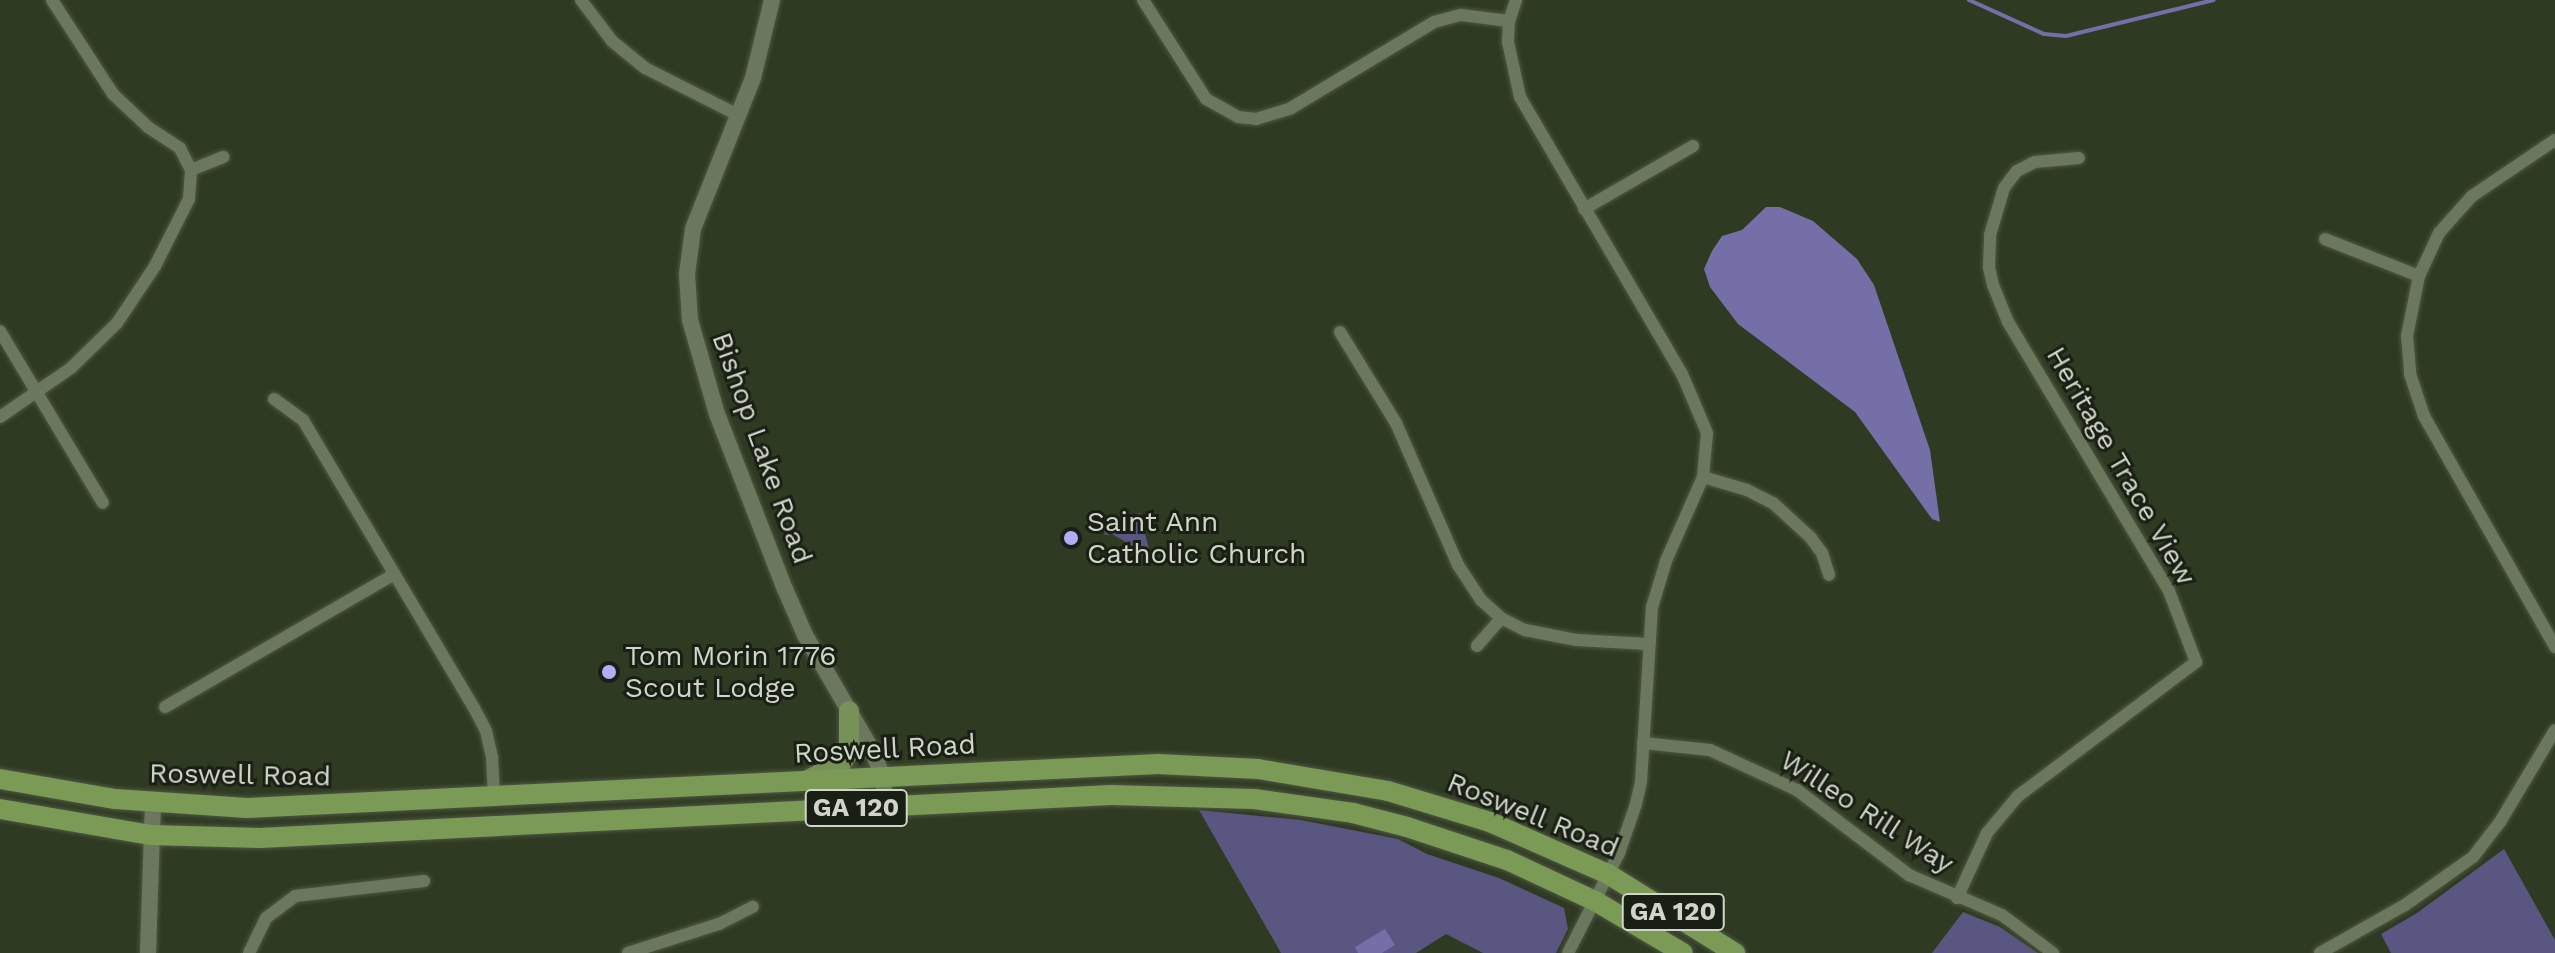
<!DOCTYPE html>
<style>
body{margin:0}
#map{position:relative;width:2555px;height:953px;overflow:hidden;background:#2f3a22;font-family:"Work Sans",sans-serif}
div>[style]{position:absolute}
.green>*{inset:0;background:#5a5682}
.water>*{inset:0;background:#746fa6}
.stream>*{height:4px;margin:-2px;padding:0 2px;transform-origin:2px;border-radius:2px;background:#746fa6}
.roads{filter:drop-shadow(0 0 2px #4e5743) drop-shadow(0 0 2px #4e5743)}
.minor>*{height:12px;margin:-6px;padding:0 6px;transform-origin:6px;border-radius:6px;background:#6b785e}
.tertiary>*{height:16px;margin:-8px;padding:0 8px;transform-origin:8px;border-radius:8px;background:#6b785e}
.primary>*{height:20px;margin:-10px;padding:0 10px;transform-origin:10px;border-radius:10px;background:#779158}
.trunk>*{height:20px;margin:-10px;padding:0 10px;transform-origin:10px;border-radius:10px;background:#7b9a56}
.dots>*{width:22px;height:22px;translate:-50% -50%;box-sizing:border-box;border:4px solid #1a1f15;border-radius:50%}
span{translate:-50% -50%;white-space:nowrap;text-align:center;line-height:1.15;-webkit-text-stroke:6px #1a1f15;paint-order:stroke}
.shield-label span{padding:2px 6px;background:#1a1f15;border:2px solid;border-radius:6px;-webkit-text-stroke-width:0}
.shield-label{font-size:26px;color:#cfd6c8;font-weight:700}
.street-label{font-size:28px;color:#cfd6c8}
.poi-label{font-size:28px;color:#cfd6c8}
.left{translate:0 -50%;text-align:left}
</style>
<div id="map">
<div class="green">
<i style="clip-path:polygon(1140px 513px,1150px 553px,1142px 555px,1141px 551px,1112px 534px,1105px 535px,1102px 523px)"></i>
<i style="clip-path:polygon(1199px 810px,1301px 820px,1398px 839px,1427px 854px,1499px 878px,1564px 908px,1568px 929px,1556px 953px,1483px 953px,1446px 934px,1416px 953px,1281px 953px)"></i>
<i style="clip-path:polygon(2504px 849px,2555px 940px,2555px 953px,2391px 953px,2381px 934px,2417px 913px)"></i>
<i style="clip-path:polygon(1963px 912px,2000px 927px,2038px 953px,1932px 953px)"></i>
</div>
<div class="water">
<i style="clip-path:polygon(1766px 207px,1780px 207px,1813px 221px,1857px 259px,1874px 285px,1930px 450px,1940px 522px,1932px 519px,1855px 412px,1738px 324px,1710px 287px,1704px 269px,1712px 251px,1722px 236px,1742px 230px)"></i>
<i style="clip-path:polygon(1385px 929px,1395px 945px,1382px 953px,1358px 953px,1355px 947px)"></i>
</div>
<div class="stream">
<i style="left:1969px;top:0;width:82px;rotate:24.4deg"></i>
<i style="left:2044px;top:34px;width:22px;rotate:5deg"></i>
<i style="left:2066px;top:36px;width:152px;rotate:-13.7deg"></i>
</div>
<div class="roads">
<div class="minor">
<i style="left:581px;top:0;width:51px;rotate:52.9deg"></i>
<i style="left:612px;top:41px;width:43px;rotate:39.3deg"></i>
<i style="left:645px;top:68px;width:104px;rotate:26.8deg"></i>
<i style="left:1143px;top:0;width:117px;rotate:57.5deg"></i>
<i style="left:1206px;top:99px;width:37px;rotate:29deg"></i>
<i style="left:1238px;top:117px;width:18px;rotate:6deg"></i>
<i style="left:1256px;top:119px;width:37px;rotate:-17deg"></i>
<i style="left:1291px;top:108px;width:167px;rotate:-31deg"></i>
<i style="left:1434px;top:22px;width:28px;rotate:-15deg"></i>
<i style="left:1461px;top:15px;width:48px;rotate:7.1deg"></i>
<i style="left:1516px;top:0;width:22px;rotate:108deg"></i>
<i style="left:1509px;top:21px;width:21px;rotate:93deg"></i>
<i style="left:1508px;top:42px;width:56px;rotate:77.7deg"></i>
<i style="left:1520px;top:97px;width:321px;rotate:59.7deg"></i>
<i style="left:1682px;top:374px;width:64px;rotate:67deg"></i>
<i style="left:1707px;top:433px;width:44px;rotate:95.2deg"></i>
<i style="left:1703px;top:477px;width:92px;rotate:113.8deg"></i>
<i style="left:1666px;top:561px;width:48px;rotate:106.9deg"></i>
<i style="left:1652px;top:607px;width:175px;rotate:93.6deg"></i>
<i style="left:1641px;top:782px;width:23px;rotate:103deg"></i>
<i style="left:1636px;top:804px;width:52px;rotate:109.1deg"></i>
<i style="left:1619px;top:853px;width:112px;rotate:117deg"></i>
<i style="left:2555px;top:140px;width:100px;rotate:146deg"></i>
<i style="left:2472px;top:196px;width:50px;rotate:131.7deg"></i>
<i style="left:2439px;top:233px;width:47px;rotate:114.9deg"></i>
<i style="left:2419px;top:276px;width:61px;rotate:101.3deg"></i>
<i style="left:2407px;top:336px;width:38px;rotate:85deg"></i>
<i style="left:2410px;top:374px;width:44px;rotate:71.6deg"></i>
<i style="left:2424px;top:416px;width:266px;rotate:60.4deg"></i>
<i style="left:191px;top:170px;width:35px;rotate:-22deg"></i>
<i style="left:1584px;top:209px;width:126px;rotate:-30deg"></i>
<i style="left:2325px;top:239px;width:101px;rotate:21.5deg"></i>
<i style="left:0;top:331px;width:200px;rotate:59.1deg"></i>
<i style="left:1340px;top:332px;width:107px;rotate:58.4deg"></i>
<i style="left:1396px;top:423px;width:155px;rotate:66.4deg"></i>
<i style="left:1458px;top:565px;width:42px;rotate:56.7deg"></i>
<i style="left:1481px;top:600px;width:27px;rotate:42deg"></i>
<i style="left:1501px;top:618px;width:27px;rotate:27deg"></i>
<i style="left:1525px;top:630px;width:53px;rotate:10.9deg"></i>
<i style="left:1577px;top:640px;width:71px;rotate:3.2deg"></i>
<i style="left:274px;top:399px;width:36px;rotate:36deg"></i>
<i style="left:303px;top:420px;width:335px;rotate:59.3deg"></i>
<i style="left:474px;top:708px;width:26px;rotate:62deg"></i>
<i style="left:486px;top:731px;width:28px;rotate:77deg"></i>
<i style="left:492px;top:758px;width:39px;rotate:87deg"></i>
<i style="left:0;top:417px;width:86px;rotate:-34.6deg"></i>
<i style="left:71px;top:368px;width:64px;rotate:-44.4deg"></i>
<i style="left:117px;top:323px;width:69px;rotate:-56.3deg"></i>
<i style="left:155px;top:266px;width:75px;rotate:-63.1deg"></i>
<i style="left:189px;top:199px;width:29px;rotate:-86deg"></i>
<i style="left:191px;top:170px;width:25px;rotate:-117deg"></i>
<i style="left:180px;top:148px;width:38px;rotate:-147deg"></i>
<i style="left:148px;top:127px;width:48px;rotate:-136.7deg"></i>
<i style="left:113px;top:94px;width:112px;rotate:-123deg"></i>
<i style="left:1703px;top:477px;width:46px;rotate:16.5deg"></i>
<i style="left:1747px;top:490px;width:29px;rotate:27deg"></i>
<i style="left:1773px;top:503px;width:52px;rotate:42.6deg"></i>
<i style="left:1811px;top:538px;width:19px;rotate:54deg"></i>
<i style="left:1822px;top:553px;width:23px;rotate:72deg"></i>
<i style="left:1477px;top:646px;width:37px;rotate:-49deg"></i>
<i style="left:165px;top:707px;width:265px;rotate:-30.1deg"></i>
<i style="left:1643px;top:743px;width:67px;rotate:6deg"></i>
<i style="left:1710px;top:750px;width:96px;rotate:24.7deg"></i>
<i style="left:1797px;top:790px;width:141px;rotate:37.2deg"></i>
<i style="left:1909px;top:875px;width:101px;rotate:23.3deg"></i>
<i style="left:2002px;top:915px;width:64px;rotate:36.7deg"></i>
<i style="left:1957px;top:898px;width:72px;rotate:-65.2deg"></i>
<i style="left:1987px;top:833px;width:48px;rotate:-50deg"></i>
<i style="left:2018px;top:796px;width:223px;rotate:-37deg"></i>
<i style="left:2196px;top:662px;width:76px;rotate:-110.8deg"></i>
<i style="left:2169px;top:591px;width:313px;rotate:-120.9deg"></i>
<i style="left:2008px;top:322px;width:40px;rotate:-112deg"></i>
<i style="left:1993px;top:285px;width:17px;rotate:-103deg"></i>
<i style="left:1989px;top:268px;width:33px;rotate:-88deg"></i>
<i style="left:1990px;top:235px;width:49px;rotate:-73.4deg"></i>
<i style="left:2004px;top:188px;width:21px;rotate:-53deg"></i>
<i style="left:2017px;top:171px;width:20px;rotate:-27deg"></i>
<i style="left:2035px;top:162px;width:44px;rotate:-5.2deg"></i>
<i style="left:249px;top:953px;width:39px;rotate:-64deg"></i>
<i style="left:266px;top:918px;width:36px;rotate:-37deg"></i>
<i style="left:295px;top:896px;width:130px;rotate:-6.6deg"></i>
<i style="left:628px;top:953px;width:96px;rotate:-17.7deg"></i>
<i style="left:719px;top:924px;width:38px;rotate:-27deg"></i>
<i style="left:2320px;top:953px;width:98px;rotate:-29.5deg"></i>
<i style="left:2405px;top:905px;width:83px;rotate:-35.2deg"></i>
<i style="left:2473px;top:857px;width:44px;rotate:-52.4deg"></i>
<i style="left:2500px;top:822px;width:107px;rotate:-59.1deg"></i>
</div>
<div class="tertiary">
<i style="left:772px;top:0;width:80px;rotate:103.7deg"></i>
<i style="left:753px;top:78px;width:162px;rotate:111.7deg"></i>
<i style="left:693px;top:229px;width:45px;rotate:97.6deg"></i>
<i style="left:687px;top:274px;width:46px;rotate:86.3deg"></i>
<i style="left:690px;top:320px;width:98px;rotate:74deg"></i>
<i style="left:717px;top:414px;width:188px;rotate:68.8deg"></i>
<i style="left:785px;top:589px;width:50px;rotate:66.5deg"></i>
<i style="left:805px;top:635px;width:135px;rotate:59.8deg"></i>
<i style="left:873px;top:752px;width:28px;rotate:69deg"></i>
<i style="left:883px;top:778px;width:28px;rotate:86deg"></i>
<i style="left:148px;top:953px;width:150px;rotate:-88.1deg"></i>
</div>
<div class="primary">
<i style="left:806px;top:781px;width:39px;rotate:-27deg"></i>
<i style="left:841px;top:763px;width:14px;rotate:-54deg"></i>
<i style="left:849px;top:752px;width:41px;rotate:-90deg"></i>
</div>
<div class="trunk">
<i style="left:0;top:779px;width:117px;rotate:9.9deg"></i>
<i style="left:115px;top:799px;width:132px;rotate:3.9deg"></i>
<i style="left:247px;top:808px;width:912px;rotate:-2.77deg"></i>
<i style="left:1158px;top:764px;width:100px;rotate:2.9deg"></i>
<i style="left:1258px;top:769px;width:132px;rotate:9.6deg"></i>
<i style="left:1388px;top:791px;width:107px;rotate:16.9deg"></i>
<i style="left:1490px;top:822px;width:129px;rotate:23.8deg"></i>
<i style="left:1608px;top:874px;width:150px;rotate:31.9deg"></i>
<i style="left:0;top:809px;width:152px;rotate:9.8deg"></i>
<i style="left:150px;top:835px;width:110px;rotate:1.6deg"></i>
<i style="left:260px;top:838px;width:852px;rotate:-2.89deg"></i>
<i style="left:1111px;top:795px;width:143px;rotate:1.6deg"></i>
<i style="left:1254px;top:799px;width:100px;rotate:8deg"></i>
<i style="left:1353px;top:813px;width:56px;rotate:14.5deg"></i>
<i style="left:1407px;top:827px;width:105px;rotate:18.3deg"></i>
<i style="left:1507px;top:860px;width:97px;rotate:25deg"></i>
<i style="left:1595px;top:901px;width:102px;rotate:30.6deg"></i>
</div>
</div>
<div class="dots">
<i style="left:1071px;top:538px;background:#b3adf9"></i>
<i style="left:609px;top:672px;background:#b3adf9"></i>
</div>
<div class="shield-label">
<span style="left:856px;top:808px">GA 120</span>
<span style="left:1673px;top:912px">GA 120</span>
</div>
<div class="street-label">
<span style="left:762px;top:448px;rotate:70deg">Bishop Lake Road</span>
<span style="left:2121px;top:466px;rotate:60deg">Heritage Trace View</span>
<span style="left:885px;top:749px;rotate:-3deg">Roswell Road</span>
<span style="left:240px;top:775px;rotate:1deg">Roswell Road</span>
<span style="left:1867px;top:812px;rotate:33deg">Willeo Rill Way</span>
<span style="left:1533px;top:815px;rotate:22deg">Roswell Road</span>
</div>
<div class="poi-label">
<span class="left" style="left:1087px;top:538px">Saint Ann<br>Catholic Church</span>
<span class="left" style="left:625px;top:672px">Tom Morin 1776<br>Scout Lodge</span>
</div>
</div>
